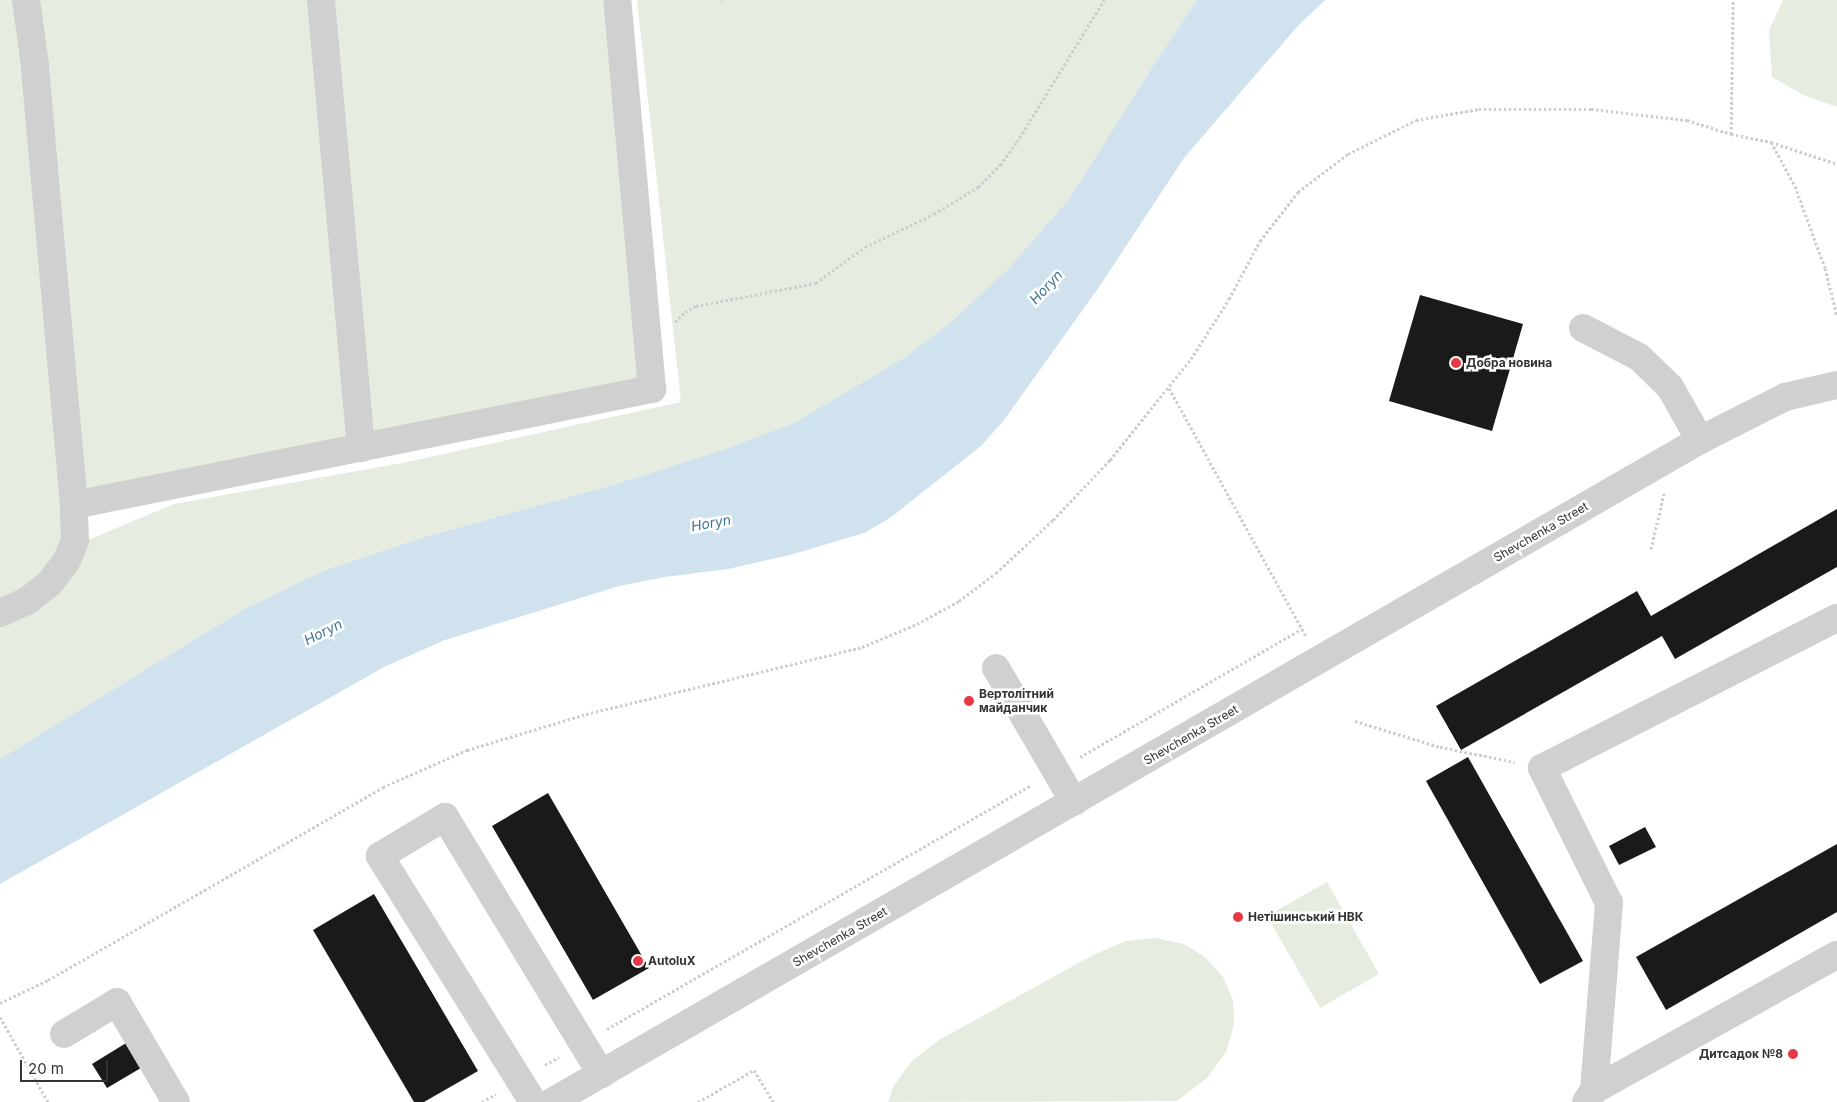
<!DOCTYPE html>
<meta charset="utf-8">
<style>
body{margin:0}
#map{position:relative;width:1837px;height:1102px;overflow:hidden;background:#fff;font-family:Inter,sans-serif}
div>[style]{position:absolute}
.green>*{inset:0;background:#e6ecdf}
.water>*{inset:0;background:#cfe2ee}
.building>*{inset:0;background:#1a1a1a}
.path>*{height:3px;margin-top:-1.5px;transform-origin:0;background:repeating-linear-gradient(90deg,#cdcdcd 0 2.5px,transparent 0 5px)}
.minor>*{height:28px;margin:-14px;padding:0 14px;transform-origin:14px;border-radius:14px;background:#d0d0d0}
.dots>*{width:14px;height:14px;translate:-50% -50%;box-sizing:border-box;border:2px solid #fff;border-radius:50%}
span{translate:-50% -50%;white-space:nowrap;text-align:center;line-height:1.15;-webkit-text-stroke:5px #fff;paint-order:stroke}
.poi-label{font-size:12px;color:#333;font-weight:700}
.left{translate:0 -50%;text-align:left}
.right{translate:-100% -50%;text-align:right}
.street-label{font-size:12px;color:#333}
.water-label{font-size:14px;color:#3f7597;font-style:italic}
.scale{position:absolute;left:20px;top:1060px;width:88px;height:22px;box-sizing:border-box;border:2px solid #333;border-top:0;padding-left:6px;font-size:15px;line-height:18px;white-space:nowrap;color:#333;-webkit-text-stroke:4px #fff;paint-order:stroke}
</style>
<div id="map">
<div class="green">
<i style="clip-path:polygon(0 0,606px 0,641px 384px,64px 496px,66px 539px,51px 567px,0 603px)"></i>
<i style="clip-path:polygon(637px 0,1197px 0,1153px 66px,1069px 199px,1008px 269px,951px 322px,905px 357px,794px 423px,722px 450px,616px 484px,428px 536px,323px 571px,246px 608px,0 759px,0 622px,83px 542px,174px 504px,402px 463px,681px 402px)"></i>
<i style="clip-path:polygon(1783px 0,1837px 0,1837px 107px,1803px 95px,1772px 77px,1769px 30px)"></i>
<i style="clip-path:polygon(1327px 882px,1379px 974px,1320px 1008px,1267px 916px)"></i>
<i style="clip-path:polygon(1156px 938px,1184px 944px,1206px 958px,1223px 977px,1233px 1000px,1234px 1025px,1226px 1052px,1207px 1078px,1177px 1101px,888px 1102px,893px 1087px,911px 1062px,939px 1040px,1093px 955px,1126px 941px)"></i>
</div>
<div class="water">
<i style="clip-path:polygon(1197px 0,1325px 0,1296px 28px,1184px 158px,1099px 287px,1004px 420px,981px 446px,890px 518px,864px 533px,790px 555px,728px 569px,665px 577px,619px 586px,445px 640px,386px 666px,0 884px,0 759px,246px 608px,323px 571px,428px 536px,616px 484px,722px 450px,794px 423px,905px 357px,951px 322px,1008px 269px,1069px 199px,1153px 66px)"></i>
</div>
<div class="building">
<i style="clip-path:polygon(1420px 295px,1523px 324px,1492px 431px,1389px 401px)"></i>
<i style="clip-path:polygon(1837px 509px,1837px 567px,1675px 659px,1662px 636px,1461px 750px,1436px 706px,1637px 591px,1651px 616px)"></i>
<i style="clip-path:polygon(1468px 757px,1583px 961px,1540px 984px,1426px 781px)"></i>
<i style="clip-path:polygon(548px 793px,649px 968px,593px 1000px,492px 826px)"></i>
<i style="clip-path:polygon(1645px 827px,1656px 847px,1619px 865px,1609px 846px)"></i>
<i style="clip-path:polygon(1837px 844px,1837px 912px,1666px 1010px,1636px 957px)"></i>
<i style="clip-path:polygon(374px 894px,478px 1071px,424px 1102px,414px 1102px,313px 930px)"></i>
<i style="clip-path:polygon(131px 1040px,146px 1065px,107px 1088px,92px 1064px)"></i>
</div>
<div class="path">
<i style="left:721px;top:0;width:1px"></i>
<i style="left:1731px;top:134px;width:134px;rotate:-89.1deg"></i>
<i style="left:1771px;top:142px;width:50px;rotate:61.4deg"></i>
<i style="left:1795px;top:186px;width:87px;rotate:69.9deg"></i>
<i style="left:1825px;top:268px;width:49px;rotate:76deg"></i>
<i style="left:675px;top:322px;width:14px;rotate:-45deg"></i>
<i style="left:685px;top:312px;width:13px;rotate:-29deg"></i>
<i style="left:696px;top:306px;width:122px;rotate:-10.9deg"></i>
<i style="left:816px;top:283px;width:61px;rotate:-36.3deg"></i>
<i style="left:865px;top:247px;width:76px;rotate:-25.6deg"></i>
<i style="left:934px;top:214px;width:52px;rotate:-31.5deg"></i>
<i style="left:978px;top:187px;width:31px;rotate:-45deg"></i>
<i style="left:1000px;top:165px;width:29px;rotate:-54deg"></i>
<i style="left:1017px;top:142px;width:167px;rotate:-58.5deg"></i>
<i style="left:1169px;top:388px;width:283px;rotate:61.1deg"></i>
<i style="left:1651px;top:549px;width:57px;rotate:-76.7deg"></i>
<i style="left:1355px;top:721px;width:89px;rotate:17deg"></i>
<i style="left:1440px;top:747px;width:76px;rotate:11.3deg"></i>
<i style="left:1080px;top:757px;width:256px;rotate:-30deg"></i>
<i style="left:0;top:1003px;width:53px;rotate:-25.6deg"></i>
<i style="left:48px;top:980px;width:387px;rotate:-29.9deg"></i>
<i style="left:383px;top:787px;width:92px;rotate:-23.8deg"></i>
<i style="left:467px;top:750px;width:124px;rotate:-16.8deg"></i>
<i style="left:586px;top:714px;width:284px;rotate:-13.6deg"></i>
<i style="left:862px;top:647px;width:60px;rotate:-22.7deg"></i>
<i style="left:917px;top:624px;width:48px;rotate:-28.7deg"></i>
<i style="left:959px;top:601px;width:46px;rotate:-37.1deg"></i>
<i style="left:996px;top:573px;width:78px;rotate:-42.9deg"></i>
<i style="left:1053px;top:520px;width:83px;rotate:-46.5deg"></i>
<i style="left:1110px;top:460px;width:129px;rotate:-51.3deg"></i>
<i style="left:1191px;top:359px;width:71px;rotate:-57.7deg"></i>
<i style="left:1229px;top:299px;width:66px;rotate:-61.9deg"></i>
<i style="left:1260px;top:241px;width:62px;rotate:-52.2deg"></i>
<i style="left:1298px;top:192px;width:63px;rotate:-37.2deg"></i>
<i style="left:1348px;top:154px;width:76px;rotate:-26.6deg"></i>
<i style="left:1416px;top:120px;width:64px;rotate:-9.9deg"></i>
<i style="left:1479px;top:109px;width:112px"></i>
<i style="left:1591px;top:109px;width:97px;rotate:6.5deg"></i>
<i style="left:1687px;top:120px;width:46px;rotate:17.7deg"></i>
<i style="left:1731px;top:134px;width:41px;rotate:11.3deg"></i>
<i style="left:1771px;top:142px;width:70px;rotate:18.4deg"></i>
<i style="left:0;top:1017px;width:98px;rotate:60.5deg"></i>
<i style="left:607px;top:1029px;width:489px;rotate:-29.9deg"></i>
<i style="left:545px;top:1065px;width:16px;rotate:-30deg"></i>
<i style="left:482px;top:1102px;width:16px;rotate:-30deg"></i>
<i style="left:698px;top:1102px;width:64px;rotate:-29.7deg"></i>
<i style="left:754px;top:1070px;width:37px;rotate:59deg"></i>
</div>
<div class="minor">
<i style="left:321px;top:0;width:450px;rotate:84.9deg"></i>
<i style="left:1583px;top:328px;width:63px;rotate:27.4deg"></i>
<i style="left:1639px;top:357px;width:43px;rotate:44.1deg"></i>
<i style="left:1670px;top:387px;width:61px;rotate:60.5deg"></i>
<i style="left:74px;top:505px;width:590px;rotate:-11.35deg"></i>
<i style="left:652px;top:389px;width:391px;rotate:-95.1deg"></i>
<i style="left:0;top:613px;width:30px;rotate:-24deg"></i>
<i style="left:27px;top:601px;width:29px;rotate:-38deg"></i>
<i style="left:50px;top:583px;width:26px;rotate:-53deg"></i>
<i style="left:66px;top:562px;width:23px;rotate:-67deg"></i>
<i style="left:75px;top:541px;width:36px;rotate:-92deg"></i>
<i style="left:74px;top:505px;width:442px;rotate:-95.1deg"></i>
<i style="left:35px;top:65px;width:66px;rotate:-97.9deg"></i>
<i style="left:996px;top:668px;width:155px;rotate:59.8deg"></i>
<i style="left:64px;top:1034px;width:62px;rotate:-31.1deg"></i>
<i style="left:117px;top:1002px;width:116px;rotate:59.5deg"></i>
<i style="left:1594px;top:1090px;width:278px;rotate:-29.1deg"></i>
<i style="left:533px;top:1102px;width:290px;rotate:-121.9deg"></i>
<i style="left:380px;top:856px;width:76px;rotate:-31deg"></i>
<i style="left:445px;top:817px;width:301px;rotate:58.7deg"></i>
<i style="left:552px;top:1102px;width:1325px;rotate:-29.97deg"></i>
<i style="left:1700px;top:440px;width:95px;rotate:-26.8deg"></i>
<i style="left:1785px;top:397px;width:53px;rotate:-13deg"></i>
<i style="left:1586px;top:1102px;width:14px;rotate:-56deg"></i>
<i style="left:1594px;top:1090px;width:188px;rotate:-85.4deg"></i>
<i style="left:1609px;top:903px;width:151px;rotate:-116.4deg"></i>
<i style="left:1542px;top:768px;width:331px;rotate:-27deg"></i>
</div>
<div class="dots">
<i style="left:1456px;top:363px;background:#e63946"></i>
<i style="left:969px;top:701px;background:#e63946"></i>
<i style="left:1238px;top:917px;background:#e63946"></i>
<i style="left:638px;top:961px;background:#e63946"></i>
<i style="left:1793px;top:1054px;background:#e63946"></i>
</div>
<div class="poi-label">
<span class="left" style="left:1466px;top:363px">Добра новина</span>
<span class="left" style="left:979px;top:701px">Вертолітний<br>майданчик</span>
<span class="left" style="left:1248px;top:917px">Нетішинський НВК</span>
<span class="left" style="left:648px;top:961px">AutoluX</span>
<span class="right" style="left:1783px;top:1054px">Дитсадок №8</span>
</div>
<div class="street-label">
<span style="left:1541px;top:532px;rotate:-30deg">Shevchenka Street</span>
<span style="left:1191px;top:735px;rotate:-30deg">Shevchenka Street</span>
<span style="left:840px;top:937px;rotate:-30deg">Shevchenka Street</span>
</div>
<div class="water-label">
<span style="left:1046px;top:287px;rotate:-47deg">Horyn</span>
<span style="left:711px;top:523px;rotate:-10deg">Horyn</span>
<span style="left:323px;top:632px;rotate:-27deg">Horyn</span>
</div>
<div class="scale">20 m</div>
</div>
